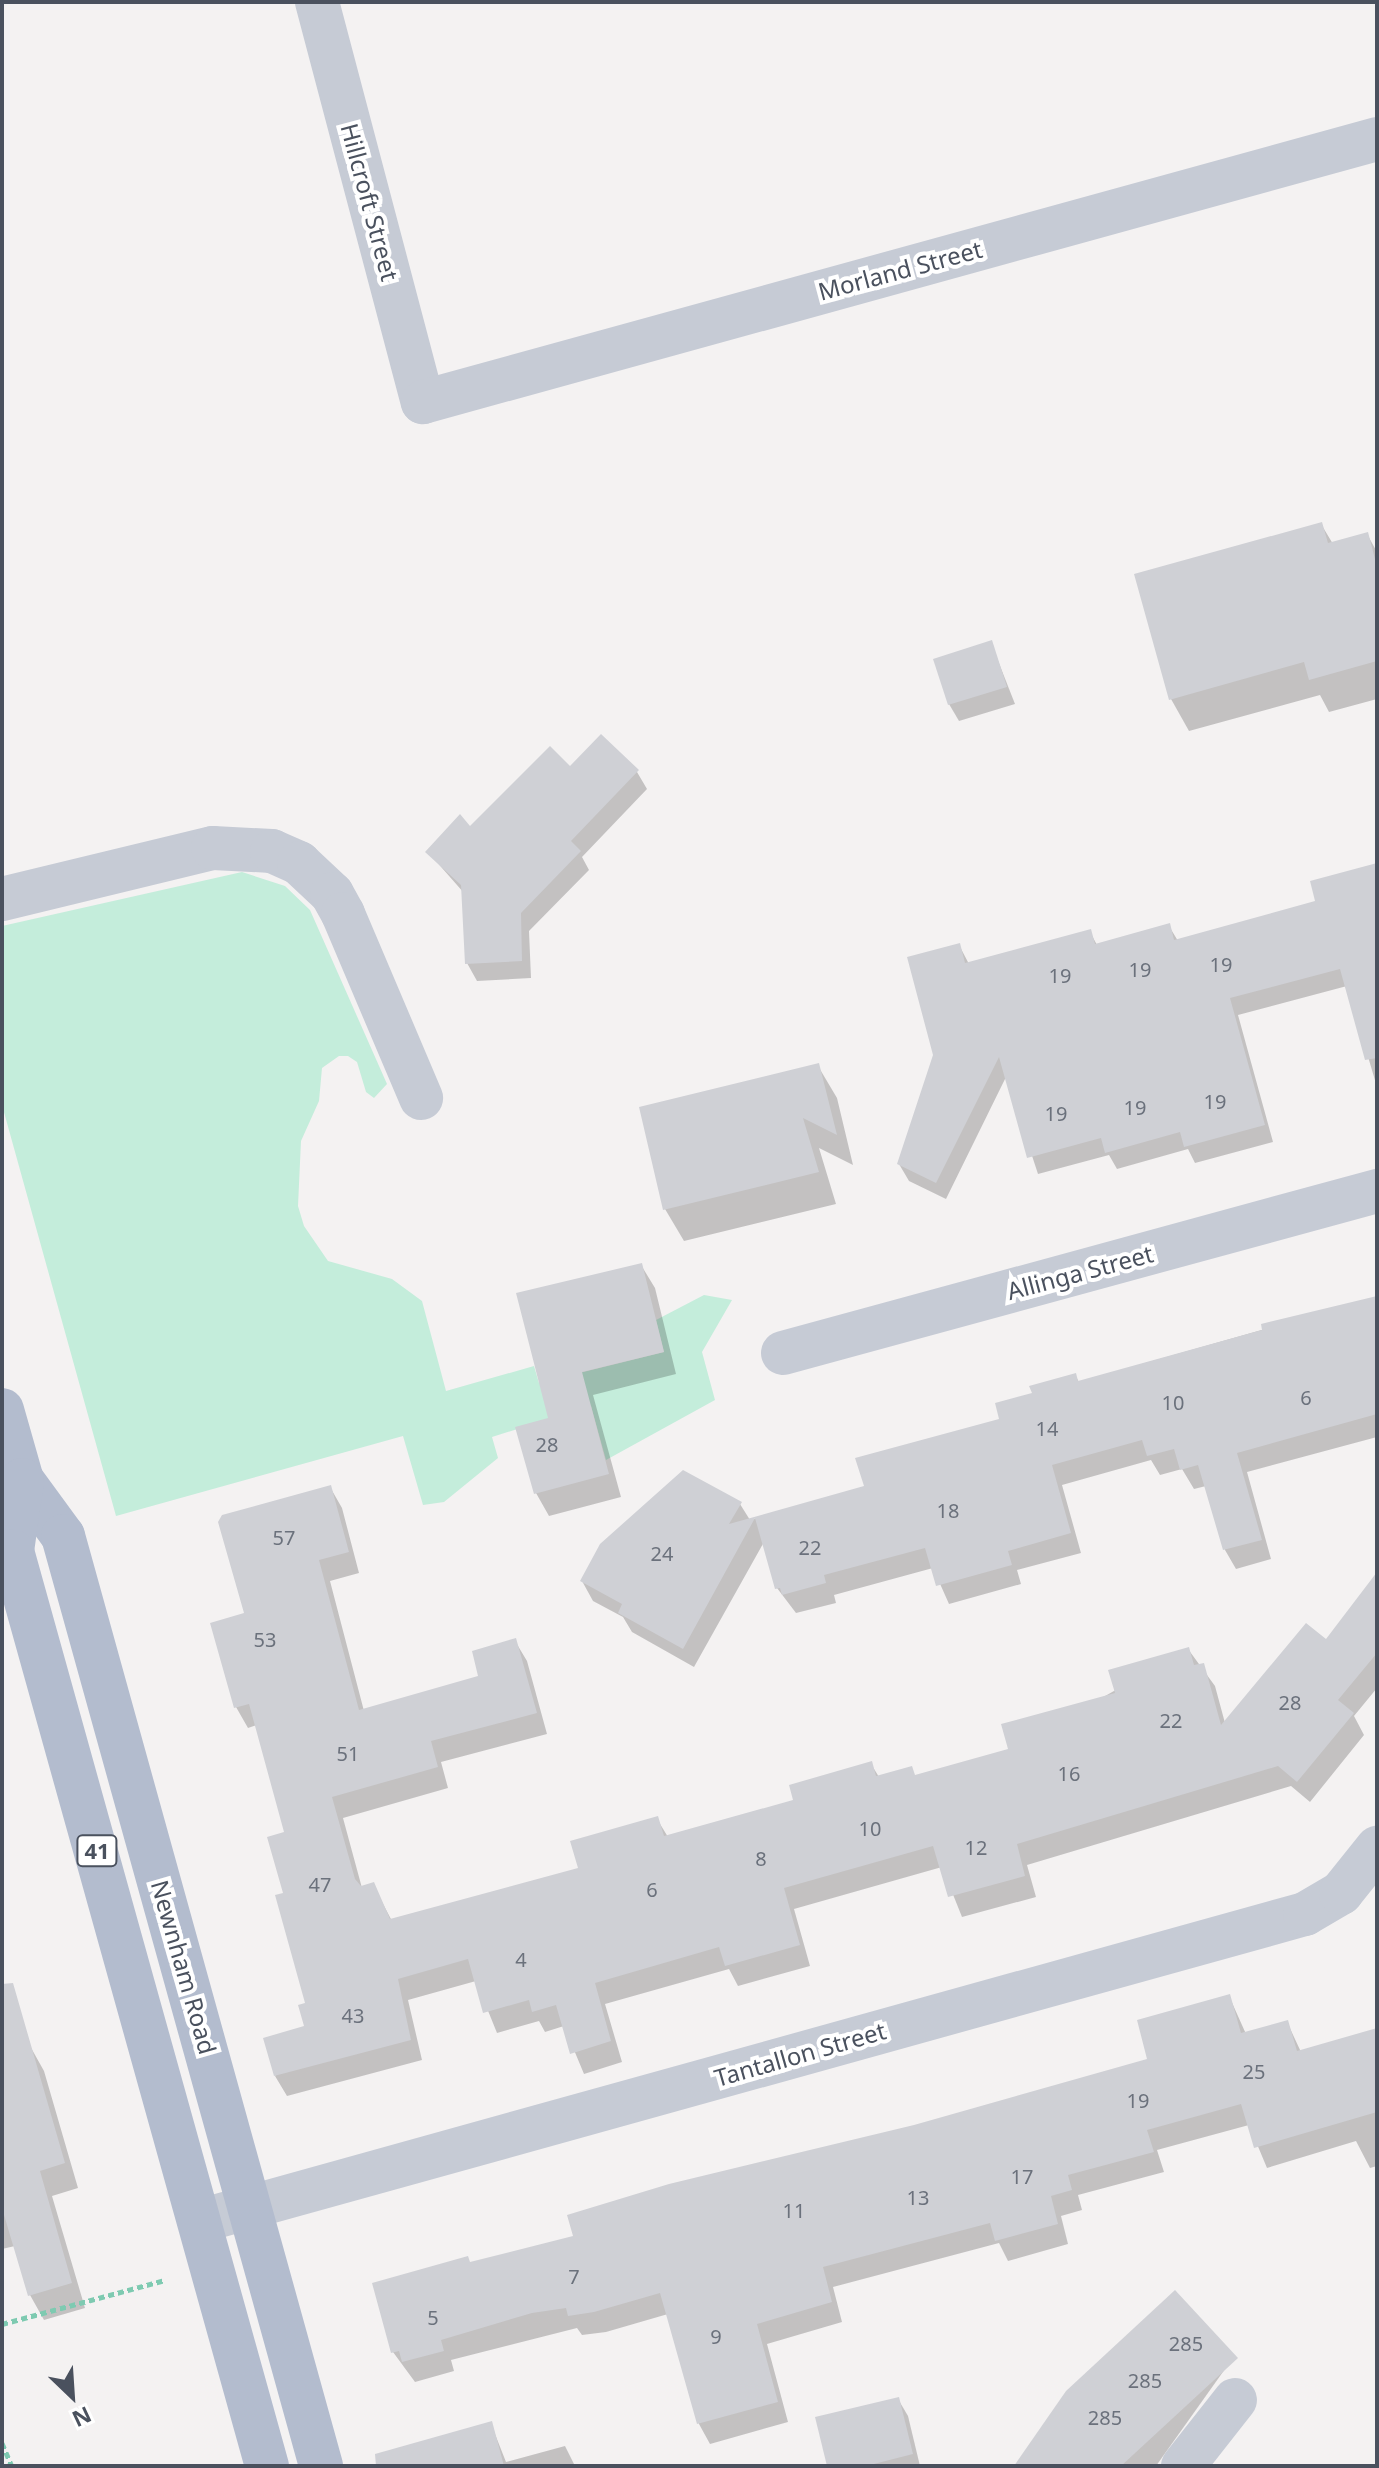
<!DOCTYPE html>
<style>
body{margin:0}
#map{position:relative;width:1379px;height:2468px;overflow:hidden;background:#f4f2f2;font-family:"Noto Sans",sans-serif}
div>[style]{position:absolute}
.green>*{inset:0;background:#c4eddb}
.shadow>*{inset:0;background:#0003}
.building>*{inset:0;background:#cfd0d5}
.path>*{height:5px;margin-top:-2.5px;transform-origin:0;background:repeating-linear-gradient(90deg,#7ecab1 0 6px,transparent 0 10px)}
.minor>*{height:44px;margin:-22px;padding:0 22px;transform-origin:22px;border-radius:22px;background:#c6cbd5}
.major>*{height:44px;margin:-22px;padding:0 22px;transform-origin:22px;border-radius:22px;background:#b3bcce}
span{translate:-50% -50%;white-space:nowrap;text-align:center;line-height:1.15;-webkit-text-stroke:8px #fff;paint-order:stroke}
.number-label{font-size:20px;color:#6b717c}
.number-label span{-webkit-text-stroke-width:0}
.shield-label span{padding:2px 6px;background:#fff;border:2px solid;border-radius:6px;-webkit-text-stroke-width:0}
.shield-label{font-size:22px;color:#4a515e;font-weight:700}
.street-label{font-size:24px;color:#4a515e}
.frame{position:absolute;inset:0;border:4px solid #4a515e;pointer-events:none}
.north{position:absolute;left:32px;top:2356px;width:80px;height:80px;-webkit-text-stroke:6px #fff;paint-order:stroke;rotate:155deg;font-size:22px;font-weight:700;line-height:32px;text-align:center;color:#4a515e}
.north::after{content:'';display:block;margin:auto;width:28px;height:36px;background:#4a515e;clip-path:polygon(50% 0,100% 100%,50% 72%,0 100%)}
</style>
<div id="map">
<div class="green">
<i style="clip-path:polygon(242px 872px,285px 886px,310px 910px,387px 1084px,374px 1098px,366px 1092px,357px 1062px,348px 1056px,339px 1056px,322px 1068px,319px 1101px,301px 1141px,298px 1206px,304px 1226px,328px 1261px,392px 1279px,422px 1301px,446px 1391px,534px 1366px,539px 1383px,664px 1352px,656px 1320px,704px 1295px,732px 1300px,702px 1352px,715px 1400px,606px 1460px,591px 1406px,492px 1437px,498px 1458px,444px 1502px,423px 1505px,403px 1436px,116px 1516px,2px 1105px,2px 926px)"></i>
</div>
<div class="shadow">
<i style="clip-path:polygon(1321px 524px,1333px 544px,1367px 534px,1377px 552px,1377px 699px,1329px 712px,1320px 695px,1189px 731px,1171px 699px)"></i>
<i style="clip-path:polygon(991px 643px,1015px 704px,959px 721px,949px 704px)"></i>
<i style="clip-path:polygon(570px 768px,637px 772px,647px 789px,582px 857px,589px 870px,529px 931px,531px 978px,477px 981px,467px 963px,464px 893px,428px 852px)"></i>
<i style="clip-path:polygon(1377px 865px,1377px 1087px,1347px 986px,1238px 1015px,1273px 1142px,1195px 1163px,1188px 1149px,1117px 1169px,1109px 1155px,1038px 1174px,1006px 1077px,946px 1199px,909px 1181px,899px 1164px,936px 1055px,959px 945px,969px 964px,1090px 932px,1097px 945px,1169px 926px,1178px 941px,1318px 903px)"></i>
<i style="clip-path:polygon(818px 1066px,837px 1098px,853px 1165px,819px 1148px,836px 1204px,684px 1241px,665px 1209px)"></i>
<i style="clip-path:polygon(641px 1265px,655px 1288px,676px 1374px,593px 1395px,621px 1497px,549px 1516px,536px 1493px,550px 1420px)"></i>
<i style="clip-path:polygon(1377px 1297px,1377px 1437px,1247px 1472px,1271px 1559px,1236px 1569px,1225px 1550px,1206px 1486px,1194px 1489px,1182px 1469px,1160px 1475px,1151px 1460px,1062px 1485px,1081px 1553px,1017px 1570px,1021px 1584px,949px 1604px,933px 1568px,834px 1595px,836px 1603px,796px 1613px,777px 1588px,764px 1542px,694px 1667px,632px 1632px,623px 1617px,593px 1601px,582px 1581px,740px 1504px,750px 1520px,866px 1487px,1002px 1420px,1035px 1395px,1075px 1375px,1079px 1382px)"></i>
<i style="clip-path:polygon(330px 1487px,342px 1508px,359px 1573px,330px 1581px,364px 1711px,481px 1678px,515px 1641px,527px 1661px,547px 1734px,441px 1762px,448px 1788px,343px 1818px,362px 1888px,373px 1885px,392px 1921px,580px 1870px,657px 1819px,668px 1837px,795px 1801px,871px 1764px,879px 1777px,916px 1777px,1010px 1750px,1188px 1649px,1215px 1686px,1225px 1723px,1327px 1642px,1377px 1575px,1377px 1688px,1354px 1716px,1364px 1735px,1310px 1802px,1291px 1786px,1027px 1865px,1036px 1897px,962px 1917px,942px 1867px,794px 1909px,810px 1966px,738px 1986px,729px 1969px,605px 2004px,622px 2062px,584px 2074px,564px 2026px,545px 2032px,539px 2021px,497px 2033px,476px 1981px,408px 2000px,422px 2060px,287px 2096px,275px 2076px,306px 2027px,307px 2005px,285px 1894px,287px 1834px,257px 1725px,248px 1728px,236px 1707px,246px 1615px)"></i>
<i style="clip-path:polygon(1229px 1996px,1246px 2034px,1287px 2022px,1301px 2052px,1377px 2030px,1377px 2020px,1377px 2166px,1370px 2168px,1356px 2141px,1267px 2168px,1249px 2125px,1157px 2150px,1164px 2172px,1078px 2195px,1082px 2210px,1061px 2216px,1068px 2244px,1008px 2261px,999px 2243px,833px 2287px,842px 2322px,767px 2344px,788px 2422px,710px 2444px,699px 2424px,668px 2314px,606px 2332px,582px 2335px,577px 2328px,451px 2360px,454px 2371px,415px 2382px,393px 2352px,471px 2264px,576px 2237px,915px 2127px,1150px 2060px)"></i>
<i style="clip-path:polygon(30px 2046px,44px 2071px,78px 2188px,52px 2196px,85px 2308px,44px 2320px,30px 2295px,15px 2246px,2px 2249px,2px 2054px)"></i>
<i style="clip-path:polygon(1230px 2362px,1156px 2466px,1016px 2466px)"></i>
<i style="clip-path:polygon(898px 2399px,908px 2416px,920px 2466px,829px 2466px)"></i>
<i style="clip-path:polygon(491px 2424px,506px 2462px,565px 2446px,575px 2466px,437px 2466px)"></i>
</div>
<div class="building">
<i style="clip-path:polygon(1322px 522px,1328px 543px,1368px 532px,1377px 567px,1377px 661px,1309px 680px,1304px 662px,1169px 700px,1134px 574px)"></i>
<i style="clip-path:polygon(992px 640px,1007px 687px,948px 705px,933px 659px)"></i>
<i style="clip-path:polygon(601px 734px,639px 770px,571px 841px,581px 851px,521px 913px,522px 961px,465px 964px,461px 885px,425px 852px,460px 814px,470px 826px,550px 746px,570px 766px)"></i>
<i style="clip-path:polygon(1377px 863px,1377px 1058px,1365px 1060px,1340px 969px,1230px 998px,1265px 1125px,1184px 1147px,1180px 1132px,1105px 1153px,1101px 1138px,1027px 1158px,999px 1057px,936px 1183px,897px 1164px,933px 1055px,907px 957px,960px 943px,965px 963px,1091px 929px,1095px 944px,1170px 923px,1174px 940px,1315px 901px,1310px 881px)"></i>
<i style="clip-path:polygon(819px 1063px,837px 1135px,803px 1118px,819px 1172px,663px 1210px,639px 1107px)"></i>
<i style="clip-path:polygon(642px 1263px,664px 1352px,582px 1372px,609px 1474px,534px 1494px,515px 1427px,548px 1418px,516px 1293px)"></i>
<i style="clip-path:polygon(1377px 1296px,1377px 1414px,1237px 1453px,1262px 1540px,1223px 1550px,1198px 1465px,1180px 1470px,1174px 1449px,1147px 1456px,1142px 1440px,1052px 1465px,1071px 1533px,1008px 1551px,1012px 1565px,936px 1586px,925px 1548px,824px 1575px,826px 1583px,782px 1595px,780px 1588px,775px 1589px,755px 1518px,683px 1649px,618px 1613px,622px 1604px,580px 1581px,600px 1544px,683px 1470px,742px 1502px,729px 1524px,864px 1486px,855px 1458px,999px 1419px,995px 1403px,1032px 1393px,1029px 1386px,1076px 1373px,1078px 1381px,1262px 1330px,1261px 1324px)"></i>
<i style="clip-path:polygon(331px 1485px,349px 1552px,319px 1560px,359px 1710px,478px 1676px,472px 1651px,516px 1638px,537px 1713px,431px 1741px,438px 1767px,332px 1797px,355px 1879px,361px 1886px,374px 1882px,390px 1919px,578px 1868px,570px 1841px,658px 1816px,664px 1836px,793px 1800px,789px 1785px,872px 1761px,876px 1776px,912px 1766px,915px 1775px,1008px 1749px,1001px 1724px,1115px 1693px,1108px 1670px,1189px 1647px,1194px 1665px,1204px 1663px,1221px 1725px,1306px 1623px,1326px 1639px,1377px 1572px,1377px 1653px,1338px 1700px,1354px 1713px,1297px 1782px,1278px 1766px,1017px 1844px,1025px 1876px,948px 1897px,933px 1846px,784px 1888px,800px 1945px,725px 1966px,719px 1947px,595px 1983px,611px 2041px,570px 2054px,556px 2005px,532px 2012px,529px 2000px,483px 2013px,468px 1959px,398px 1979px,411px 2040px,274px 2076px,263px 2038px,304px 2026px,298px 2005px,305px 2003px,275px 1895px,283px 1893px,267px 1837px,284px 1832px,249px 1704px,234px 1708px,210px 1623px,244px 1613px,218px 1522px,222px 1515px)"></i>
<i style="clip-path:polygon(13px 1983px,65px 2163px,40px 2171px,72px 2283px,28px 2296px,2px 2208px,2px 1984px)"></i>
<i style="clip-path:polygon(1230px 1994px,1241px 2033px,1288px 2020px,1297px 2051px,1377px 2028px,1377px 2112px,1254px 2148px,1241px 2104px,1147px 2130px,1154px 2152px,1068px 2175px,1072px 2190px,1051px 2196px,1058px 2224px,995px 2241px,990px 2223px,823px 2267px,832px 2302px,757px 2324px,778px 2402px,697px 2424px,660px 2293px,594px 2312px,568px 2316px,566px 2308px,532px 2313px,441px 2340px,444px 2351px,402px 2362px,399px 2351px,391px 2353px,372px 2283px,468px 2256px,470px 2262px,573px 2236px,567px 2215px,669px 2184px,914px 2125px,1147px 2059px,1137px 2020px)"></i>
<i style="clip-path:polygon(1175px 2290px,1238px 2358px,1121px 2466px,1014px 2466px,1066px 2391px)"></i>
<i style="clip-path:polygon(899px 2397px,913px 2454px,866px 2466px,827px 2466px,815px 2417px)"></i>
<i style="clip-path:polygon(492px 2421px,504px 2466px,376px 2466px,375px 2454px)"></i>
</div>
<div class="path">
<i style="left:2px;top:2324px;width:169px;rotate:-15.1deg"></i>
<i style="left:2px;top:2443px;width:25px;rotate:67deg"></i>
</div>
<div class="minor">
<i style="left:317px;top:2px;width:414px;rotate:75.2deg"></i>
<i style="left:423px;top:402px;width:990px;rotate:-15.41deg"></i>
<i style="left:2px;top:899px;width:217px;rotate:-13.6deg"></i>
<i style="left:213px;top:848px;width:59px;rotate:2.9deg"></i>
<i style="left:272px;top:851px;width:30px;rotate:24deg"></i>
<i style="left:299px;top:863px;width:45px;rotate:43.2deg"></i>
<i style="left:332px;top:894px;width:23px;rotate:61deg"></i>
<i style="left:343px;top:914px;width:200px;rotate:67deg"></i>
<i style="left:783px;top:1353px;width:616px;rotate:-15.26deg"></i>
<i style="left:200px;top:2221px;width:1147px;rotate:-15.53deg"></i>
<i style="left:1305px;top:1914px;width:42px;rotate:-30.3deg"></i>
<i style="left:1341px;top:1893px;width:58px;rotate:-51.3deg"></i>
<i style="left:1183px;top:2466px;width:84px;rotate:-51.8deg"></i>
</div>
<div class="major">
<i style="left:2px;top:1410px;width:73px;rotate:74.1deg"></i>
<i style="left:22px;top:1480px;width:69px;rotate:53.8deg"></i>
<i style="left:63px;top:1536px;width:965px;rotate:74.49deg"></i>
<i style="left:22px;top:1480px;width:72px;rotate:98deg"></i>
<i style="left:12px;top:1551px;width:950px;rotate:74.43deg"></i>
</div>
<div class="number-label">
<span style="left:1221px;top:964px">19</span>
<span style="left:1140px;top:969px">19</span>
<span style="left:1060px;top:975px">19</span>
<span style="left:1215px;top:1101px">19</span>
<span style="left:1135px;top:1107px">19</span>
<span style="left:1056px;top:1113px">19</span>
<span style="left:1306px;top:1397px">6</span>
<span style="left:1173px;top:1402px">10</span>
<span style="left:1047px;top:1428px">14</span>
<span style="left:547px;top:1444px">28</span>
<span style="left:948px;top:1510px">18</span>
<span style="left:284px;top:1537px">57</span>
<span style="left:810px;top:1547px">22</span>
<span style="left:662px;top:1553px">24</span>
<span style="left:265px;top:1639px">53</span>
<span style="left:1290px;top:1702px">28</span>
<span style="left:1171px;top:1720px">22</span>
<span style="left:348px;top:1753px">51</span>
<span style="left:1069px;top:1773px">16</span>
<span style="left:870px;top:1828px">10</span>
<span style="left:976px;top:1847px">12</span>
<span style="left:761px;top:1858px">8</span>
<span style="left:320px;top:1884px">47</span>
<span style="left:652px;top:1889px">6</span>
<span style="left:521px;top:1959px">4</span>
<span style="left:353px;top:2015px">43</span>
<span style="left:1254px;top:2071px">25</span>
<span style="left:1138px;top:2100px">19</span>
<span style="left:1022px;top:2176px">17</span>
<span style="left:918px;top:2197px">13</span>
<span style="left:794px;top:2210px">11</span>
<span style="left:574px;top:2276px">7</span>
<span style="left:433px;top:2317px">5</span>
<span style="left:716px;top:2336px">9</span>
<span style="left:1186px;top:2343px">285</span>
<span style="left:1145px;top:2380px">285</span>
<span style="left:1105px;top:2417px">285</span>
</div>
<div class="shield-label">
<span style="left:97px;top:1851px">41</span>
</div>
<div class="street-label">
<span style="left:370px;top:202px;rotate:75deg">Hillcroft Street</span>
<span style="left:900px;top:270px;rotate:-15deg">Morland Street</span>
<span style="left:1080px;top:1272px;rotate:-15deg">Allinga Street</span>
<span style="left:184px;top:1967px;rotate:74deg">Newnham Road</span>
<span style="left:800px;top:2054px;rotate:-16deg">Tantallon Street</span>
</div>
<div class="frame"></div>
<div class="north">N</div>
</div>
